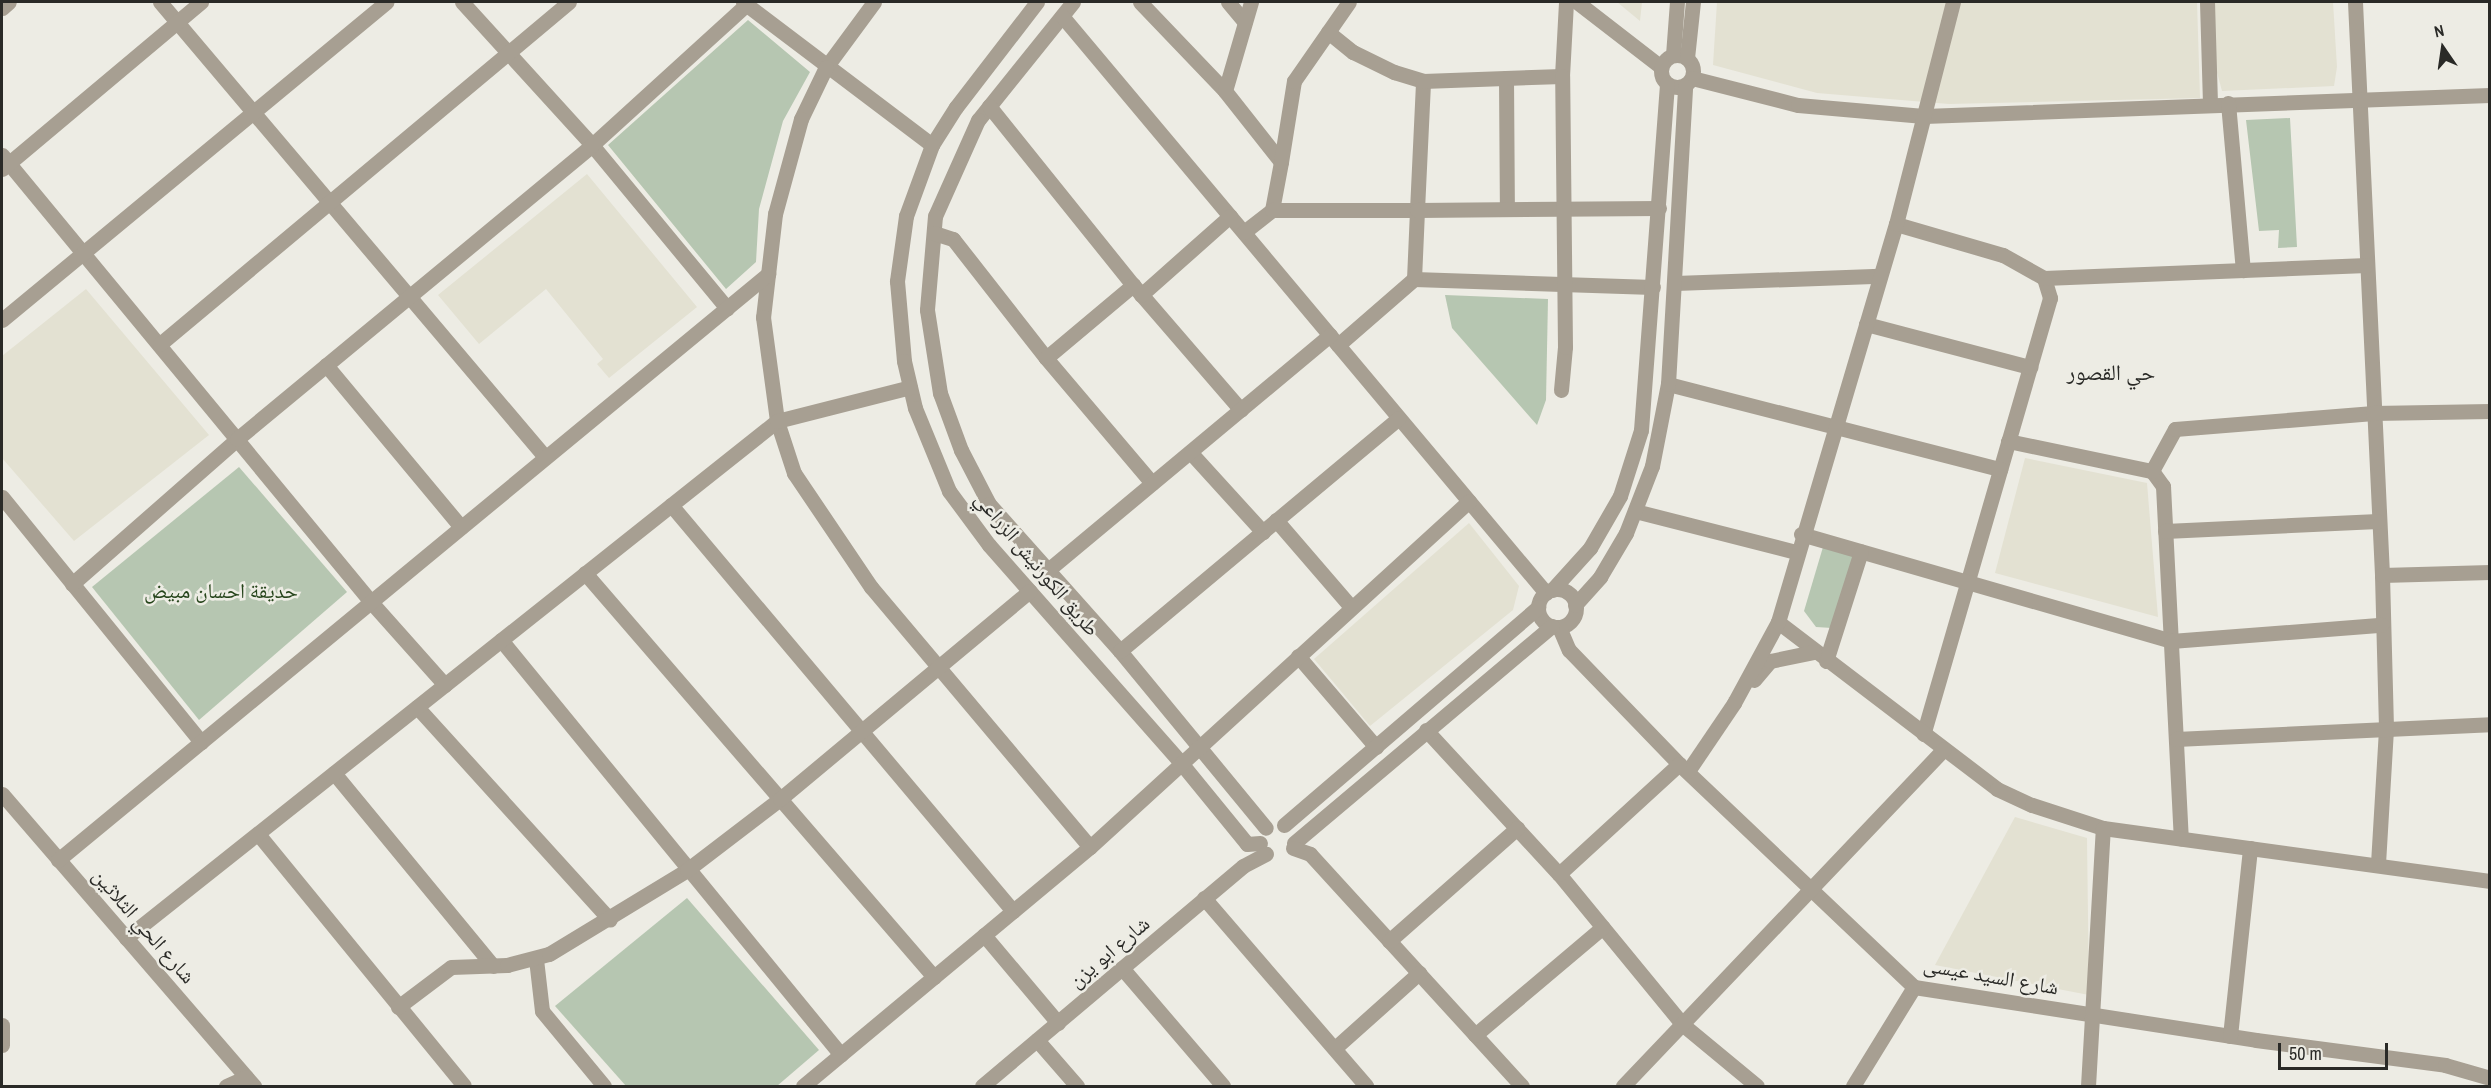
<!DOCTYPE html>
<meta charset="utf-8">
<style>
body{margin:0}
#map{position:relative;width:2491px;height:1088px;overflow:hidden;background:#edece4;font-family:"Archivo Narrow","Noto Naskh Arabic",sans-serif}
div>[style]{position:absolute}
.built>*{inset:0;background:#e3e1d2}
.green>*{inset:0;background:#b6c6b1}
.minor>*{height:15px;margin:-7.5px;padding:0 7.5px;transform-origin:7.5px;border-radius:7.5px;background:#a79f92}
.minor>.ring{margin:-7.5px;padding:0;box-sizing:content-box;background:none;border:15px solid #a79f92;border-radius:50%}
span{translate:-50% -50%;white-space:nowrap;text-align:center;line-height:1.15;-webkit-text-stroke:5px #edece4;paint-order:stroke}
.street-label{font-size:21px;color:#2a2a27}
.park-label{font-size:21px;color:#25441a}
.neighbourhood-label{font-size:22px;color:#2a2a27}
.frame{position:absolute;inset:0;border:3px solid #2a2a27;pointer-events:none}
.north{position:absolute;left:2413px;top:18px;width:60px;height:60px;-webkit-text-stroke:4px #edece4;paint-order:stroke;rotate:347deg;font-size:16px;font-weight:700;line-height:24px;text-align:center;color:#2a2a27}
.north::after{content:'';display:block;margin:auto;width:21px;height:27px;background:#2a2a27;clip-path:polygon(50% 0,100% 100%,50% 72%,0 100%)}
.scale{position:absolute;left:2278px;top:1043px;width:110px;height:27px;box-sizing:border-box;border:3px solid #2a2a27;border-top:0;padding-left:8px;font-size:18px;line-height:21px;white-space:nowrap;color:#2a2a27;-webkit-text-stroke:4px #edece4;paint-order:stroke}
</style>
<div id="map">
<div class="built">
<i style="clip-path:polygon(1617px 2px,1642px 2px,1640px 21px)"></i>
<i style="clip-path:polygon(1717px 2px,2197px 2px,2200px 98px,1949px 104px,1817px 93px,1713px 65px)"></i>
<i style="clip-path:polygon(2212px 2px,2333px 2px,2337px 67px,2334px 86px,2222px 91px,2215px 65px)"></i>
<i style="clip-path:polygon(587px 174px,697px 307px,609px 378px,597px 364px,603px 359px,546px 289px,479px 344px,438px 295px)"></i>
<i style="clip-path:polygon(86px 289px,209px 435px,74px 541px,2px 458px,2px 356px)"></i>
<i style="clip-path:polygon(2025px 458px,2147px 483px,2158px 617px,1995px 573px)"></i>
<i style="clip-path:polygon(1469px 523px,1519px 586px,1513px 610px,1370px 726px,1314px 659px)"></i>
<i style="clip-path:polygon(2015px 817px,2087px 838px,2089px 995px,1935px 965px)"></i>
</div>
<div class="green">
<i style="clip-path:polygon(748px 20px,810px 72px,783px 121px,759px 209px,756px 262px,726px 289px,608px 145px)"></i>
<i style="clip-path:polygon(2290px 118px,2297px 247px,2278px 248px,2279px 230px,2259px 231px,2246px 120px)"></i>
<i style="clip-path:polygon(1445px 295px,1548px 299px,1546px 400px,1537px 425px,1452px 328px)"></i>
<i style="clip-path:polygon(239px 467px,347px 592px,199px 720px,92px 587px)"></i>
<i style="clip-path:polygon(1823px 547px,1857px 556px,1832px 628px,1816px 627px,1804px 611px)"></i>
<i style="clip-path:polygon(687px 898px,819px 1050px,777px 1086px,626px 1086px,555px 1006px)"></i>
</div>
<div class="minor">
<i style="left:160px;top:2px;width:596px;rotate:49.76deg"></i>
<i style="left:462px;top:2px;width:193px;rotate:47.7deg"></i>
<i style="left:592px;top:145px;width:212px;rotate:50.4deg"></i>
<i style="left:743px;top:2px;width:237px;rotate:37.1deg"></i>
<i style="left:874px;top:2px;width:81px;rotate:126.4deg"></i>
<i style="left:826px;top:67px;width:58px;rotate:115.7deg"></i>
<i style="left:801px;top:119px;width:98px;rotate:105.3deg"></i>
<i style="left:775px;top:214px;width:104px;rotate:96.6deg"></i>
<i style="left:763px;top:317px;width:105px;rotate:82.3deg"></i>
<i style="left:777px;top:421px;width:55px;rotate:71.9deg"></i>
<i style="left:794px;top:473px;width:138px;rotate:56deg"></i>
<i style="left:871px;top:587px;width:340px;rotate:49.9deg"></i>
<i style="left:1037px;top:2px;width:133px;rotate:127.6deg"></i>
<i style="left:956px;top:107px;width:45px;rotate:122.3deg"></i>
<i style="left:932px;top:145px;width:76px;rotate:110.1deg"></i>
<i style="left:906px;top:216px;width:66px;rotate:97.9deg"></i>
<i style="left:897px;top:281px;width:80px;rotate:85deg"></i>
<i style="left:904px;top:361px;width:48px;rotate:76.8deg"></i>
<i style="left:915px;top:408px;width:90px;rotate:67.7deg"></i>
<i style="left:949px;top:491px;width:67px;rotate:53.5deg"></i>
<i style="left:989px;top:545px;width:290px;rotate:48.6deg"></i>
<i style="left:1181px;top:763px;width:104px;rotate:50.8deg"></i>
<i style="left:1247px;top:844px;width:13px;rotate:-4deg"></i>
<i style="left:1073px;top:2px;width:151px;rotate:128.8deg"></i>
<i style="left:978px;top:120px;width:105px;rotate:114.1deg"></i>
<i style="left:935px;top:216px;width:94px;rotate:94.9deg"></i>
<i style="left:927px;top:310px;width:84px;rotate:81.1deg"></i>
<i style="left:940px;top:393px;width:61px;rotate:69.8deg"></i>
<i style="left:961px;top:450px;width:61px;rotate:62.6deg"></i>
<i style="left:989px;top:504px;width:197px;rotate:48.3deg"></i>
<i style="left:1120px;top:651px;width:229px;rotate:50.5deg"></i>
<i style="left:1140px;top:2px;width:123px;rotate:46.3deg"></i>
<i style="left:1225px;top:91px;width:90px;rotate:51.7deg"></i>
<i style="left:1281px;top:162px;width:49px;rotate:100.6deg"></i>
<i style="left:1228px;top:2px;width:26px;rotate:50deg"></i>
<i style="left:1577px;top:2px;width:106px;rotate:37.7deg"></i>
<i style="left:2207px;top:2px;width:102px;rotate:88.3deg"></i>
<i style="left:2355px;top:2px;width:574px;rotate:87.3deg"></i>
<i style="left:2382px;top:575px;width:154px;rotate:88.5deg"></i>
<i style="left:2386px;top:729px;width:135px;rotate:93.4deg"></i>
<i style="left:2px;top:8px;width:9px;rotate:-41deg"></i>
<i style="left:1062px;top:16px;width:753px;rotate:50.01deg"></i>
<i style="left:1328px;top:32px;width:32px;rotate:39deg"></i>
<i style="left:1353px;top:52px;width:46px;rotate:26deg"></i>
<i style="left:1394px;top:72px;width:30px;rotate:17deg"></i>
<i class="ring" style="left:1661px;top:55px;width:17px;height:17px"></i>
<i style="left:1673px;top:55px;width:53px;rotate:-85.7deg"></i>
<i style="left:1687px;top:58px;width:56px;rotate:-83.9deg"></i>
<i style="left:1506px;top:78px;width:131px;rotate:89.6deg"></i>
<i style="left:1692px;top:78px;width:109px;rotate:14.3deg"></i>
<i style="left:1798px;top:105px;width:126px;rotate:5deg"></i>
<i style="left:1924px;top:116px;width:566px;rotate:-2.12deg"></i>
<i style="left:1225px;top:91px;width:93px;rotate:-73.7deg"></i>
<i style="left:2228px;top:103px;width:168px;rotate:84.9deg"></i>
<i style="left:989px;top:106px;width:230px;rotate:51.2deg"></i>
<i style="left:1133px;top:285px;width:165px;rotate:49.2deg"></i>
<i style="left:2px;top:155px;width:580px;rotate:50.46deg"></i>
<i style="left:371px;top:602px;width:111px;rotate:48.3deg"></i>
<i style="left:1281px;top:162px;width:82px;rotate:-80.9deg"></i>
<i style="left:1294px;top:81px;width:96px;rotate:-55.2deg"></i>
<i style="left:2px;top:169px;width:260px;rotate:-40deg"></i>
<i style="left:1896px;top:224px;width:111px;rotate:16.2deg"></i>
<i style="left:2003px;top:255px;width:47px;rotate:29.3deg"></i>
<i style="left:2044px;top:278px;width:21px;rotate:73deg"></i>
<i style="left:2050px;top:298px;width:454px;rotate:106.2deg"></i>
<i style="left:1244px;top:232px;width:36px;rotate:-38deg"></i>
<i style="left:1272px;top:210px;width:145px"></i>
<i style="left:1417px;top:210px;width:129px;rotate:-87.3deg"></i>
<i style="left:1423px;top:81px;width:139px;rotate:-2.1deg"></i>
<i style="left:1562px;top:76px;width:74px;rotate:-86.9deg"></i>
<i style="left:934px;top:233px;width:20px;rotate:18deg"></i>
<i style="left:953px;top:239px;width:151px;rotate:52deg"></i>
<i style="left:1046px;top:358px;width:164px;rotate:49.7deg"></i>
<i style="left:2044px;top:278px;width:323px;rotate:-2.3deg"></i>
<i style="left:1414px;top:279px;width:239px;rotate:1.9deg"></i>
<i style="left:1675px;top:283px;width:205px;rotate:-2deg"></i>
<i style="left:1141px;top:295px;width:119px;rotate:-41.6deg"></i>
<i style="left:2px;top:320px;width:499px;rotate:-39.6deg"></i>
<i style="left:1866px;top:324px;width:170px;rotate:14.7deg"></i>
<i style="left:160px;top:344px;width:533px;rotate:-39.9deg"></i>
<i style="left:1338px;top:345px;width:101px;rotate:-41deg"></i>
<i style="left:1414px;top:279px;width:69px;rotate:-87.5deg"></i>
<i style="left:1417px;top:210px;width:242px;rotate:-0.5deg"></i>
<i style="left:1046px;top:358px;width:114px;rotate:-40deg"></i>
<i style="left:326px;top:365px;width:211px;rotate:50.2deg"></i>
<i style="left:1668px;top:384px;width:343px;rotate:14.4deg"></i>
<i style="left:1561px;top:390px;width:43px;rotate:-84.7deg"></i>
<i style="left:1565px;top:347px;width:271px;rotate:-90.6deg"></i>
<i style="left:2008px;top:441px;width:147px;rotate:11.8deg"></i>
<i style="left:2152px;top:471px;width:19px;rotate:54deg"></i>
<i style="left:2163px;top:486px;width:353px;rotate:87.1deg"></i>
<i style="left:1191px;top:453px;width:107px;rotate:47.7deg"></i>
<i style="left:2152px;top:471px;width:48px;rotate:-61.3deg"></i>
<i style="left:2175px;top:429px;width:199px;rotate:-4.6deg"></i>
<i style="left:2373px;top:413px;width:117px;rotate:-1deg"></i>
<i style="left:2px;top:497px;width:316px;rotate:50.9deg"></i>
<i style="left:671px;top:505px;width:531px;rotate:49.89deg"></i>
<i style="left:1635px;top:511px;width:166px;rotate:14.3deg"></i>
<i style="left:1276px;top:520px;width:115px;rotate:49.2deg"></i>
<i style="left:2165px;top:531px;width:213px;rotate:-2.7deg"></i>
<i style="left:1801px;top:534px;width:385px;rotate:16.1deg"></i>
<i style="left:2171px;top:641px;width:211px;rotate:-4.4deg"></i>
<i style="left:1048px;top:570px;width:367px;rotate:-39.8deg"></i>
<i style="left:585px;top:573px;width:534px;rotate:49.18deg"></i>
<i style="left:2382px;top:575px;width:108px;rotate:-1.6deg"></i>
<i style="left:72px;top:584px;width:220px;rotate:-41.3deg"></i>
<i style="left:237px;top:439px;width:461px;rotate:-39.6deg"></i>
<i style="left:592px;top:145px;width:208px;rotate:-42.3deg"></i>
<i class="ring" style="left:1538px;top:589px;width:23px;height:23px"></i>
<i style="left:1552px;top:590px;width:57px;rotate:-47.9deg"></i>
<i style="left:1590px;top:548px;width:60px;rotate:-60deg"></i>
<i style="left:1620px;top:496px;width:69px;rotate:-72.3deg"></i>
<i style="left:1641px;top:430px;width:347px;rotate:-85.7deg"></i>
<i style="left:1575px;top:605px;width:38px;rotate:-48deg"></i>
<i style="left:1600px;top:577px;width:51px;rotate:-59.4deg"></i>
<i style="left:1626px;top:533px;width:72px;rotate:-68.8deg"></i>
<i style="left:1652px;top:466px;width:84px;rotate:-79deg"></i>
<i style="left:1668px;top:384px;width:298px;rotate:-86.7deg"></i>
<i style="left:1778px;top:622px;width:275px;rotate:37.3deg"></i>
<i style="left:1997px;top:789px;width:38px;rotate:25deg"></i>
<i style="left:2032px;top:805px;width:75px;rotate:17.9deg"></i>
<i style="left:2103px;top:828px;width:391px;rotate:7.8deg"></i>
<i style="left:1559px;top:627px;width:25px;rotate:67deg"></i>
<i style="left:1569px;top:650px;width:158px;rotate:46deg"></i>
<i style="left:1679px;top:764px;width:324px;rotate:43.5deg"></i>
<i style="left:1914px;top:987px;width:346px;rotate:8.8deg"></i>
<i style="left:2256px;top:1040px;width:191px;rotate:7.5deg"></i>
<i style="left:2445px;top:1065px;width:47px;rotate:16.1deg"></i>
<i style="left:501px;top:640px;width:536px;rotate:50.67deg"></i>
<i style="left:1120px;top:651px;width:363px;rotate:-39.9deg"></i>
<i style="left:1298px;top:656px;width:120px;rotate:49.4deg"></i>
<i style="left:1826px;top:661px;width:115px;rotate:-72.3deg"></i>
<i style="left:1754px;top:680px;width:25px;rotate:-50deg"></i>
<i style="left:1770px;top:661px;width:45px;rotate:-11.6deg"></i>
<i style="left:417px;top:707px;width:287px;rotate:47.8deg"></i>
<i style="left:1426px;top:730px;width:196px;rotate:47.3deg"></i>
<i style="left:1559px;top:874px;width:194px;rotate:50.6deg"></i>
<i style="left:1682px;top:1024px;width:97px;rotate:39.6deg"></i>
<i style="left:2176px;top:739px;width:314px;rotate:-2.7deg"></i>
<i style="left:1688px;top:771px;width:82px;rotate:-55.9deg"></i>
<i style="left:1734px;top:703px;width:92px;rotate:-61.5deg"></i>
<i style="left:1778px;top:622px;width:415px;rotate:-73.5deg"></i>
<i style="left:1896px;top:224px;width:229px;rotate:-75.6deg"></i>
<i style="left:334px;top:773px;width:250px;rotate:50.5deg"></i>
<i style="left:2px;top:794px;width:386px;rotate:49.2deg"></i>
<i style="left:1284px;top:825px;width:335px;rotate:-40.6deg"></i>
<i style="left:258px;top:834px;width:325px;rotate:50.7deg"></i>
<i style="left:1294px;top:843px;width:337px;rotate:-40.1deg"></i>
<i style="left:1293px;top:848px;width:18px;rotate:19deg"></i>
<i style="left:1310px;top:854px;width:314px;rotate:47.6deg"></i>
<i style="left:58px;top:860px;width:921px;rotate:-39.53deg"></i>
<i style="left:1559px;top:874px;width:163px;rotate:-42.5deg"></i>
<i style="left:1204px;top:898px;width:248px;rotate:49.2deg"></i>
<i style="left:984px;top:935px;width:115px;rotate:49.9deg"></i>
<i style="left:126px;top:938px;width:831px;rotate:-38.46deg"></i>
<i style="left:777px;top:421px;width:137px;rotate:-14.3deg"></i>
<i style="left:1389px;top:941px;width:171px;rotate:-41.4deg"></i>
<i style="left:536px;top:959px;width:52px;rotate:83.4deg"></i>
<i style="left:542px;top:1011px;width:97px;rotate:50.4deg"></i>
<i style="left:1122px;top:968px;width:155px;rotate:49.4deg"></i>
<i style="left:398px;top:1007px;width:66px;rotate:-37deg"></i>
<i style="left:451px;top:967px;width:56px;rotate:-2deg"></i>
<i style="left:507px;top:965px;width:43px;rotate:-14.7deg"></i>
<i style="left:549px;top:954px;width:162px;rotate:-31.3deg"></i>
<i style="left:687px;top:870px;width:117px;rotate:-37.4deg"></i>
<i style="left:780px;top:799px;width:325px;rotate:-39.8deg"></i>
<i style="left:2px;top:1025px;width:20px;rotate:90deg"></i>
<i style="left:1475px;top:1035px;width:167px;rotate:-40.2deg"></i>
<i style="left:2230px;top:1036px;width:189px;rotate:-83.9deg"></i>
<i style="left:1037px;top:1040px;width:61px;rotate:49deg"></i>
<i style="left:1335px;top:1048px;width:113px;rotate:-41.8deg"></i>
<i style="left:226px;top:1086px;width:22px;rotate:-24deg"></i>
<i style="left:803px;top:1086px;width:373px;rotate:-39.8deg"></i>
<i style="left:1090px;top:847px;width:513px;rotate:-42.39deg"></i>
<i style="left:982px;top:1086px;width:341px;rotate:-40.1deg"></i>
<i style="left:1243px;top:866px;width:26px;rotate:-28deg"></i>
<i style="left:1623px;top:1086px;width:465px;rotate:-46.4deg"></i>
<i style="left:1853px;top:1086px;width:116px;rotate:-58.4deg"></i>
<i style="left:2088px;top:1086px;width:258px;rotate:-86.7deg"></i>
</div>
<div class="street-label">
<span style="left:1037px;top:564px;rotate:50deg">طريق الكورنيش الزراعي</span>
<span style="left:144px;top:926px;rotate:49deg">شارع الحي الثلاثين</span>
<span style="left:1109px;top:952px;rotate:-40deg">شارع ابو يزن</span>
<span style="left:1991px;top:976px;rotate:10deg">شارع السيد عيسى</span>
</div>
<div class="park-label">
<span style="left:221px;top:591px">حديقة احسان مبيض</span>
</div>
<div class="neighbourhood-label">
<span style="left:2111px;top:373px">حي القصور</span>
</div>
<div class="frame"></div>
<div class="north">N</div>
<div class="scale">50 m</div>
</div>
